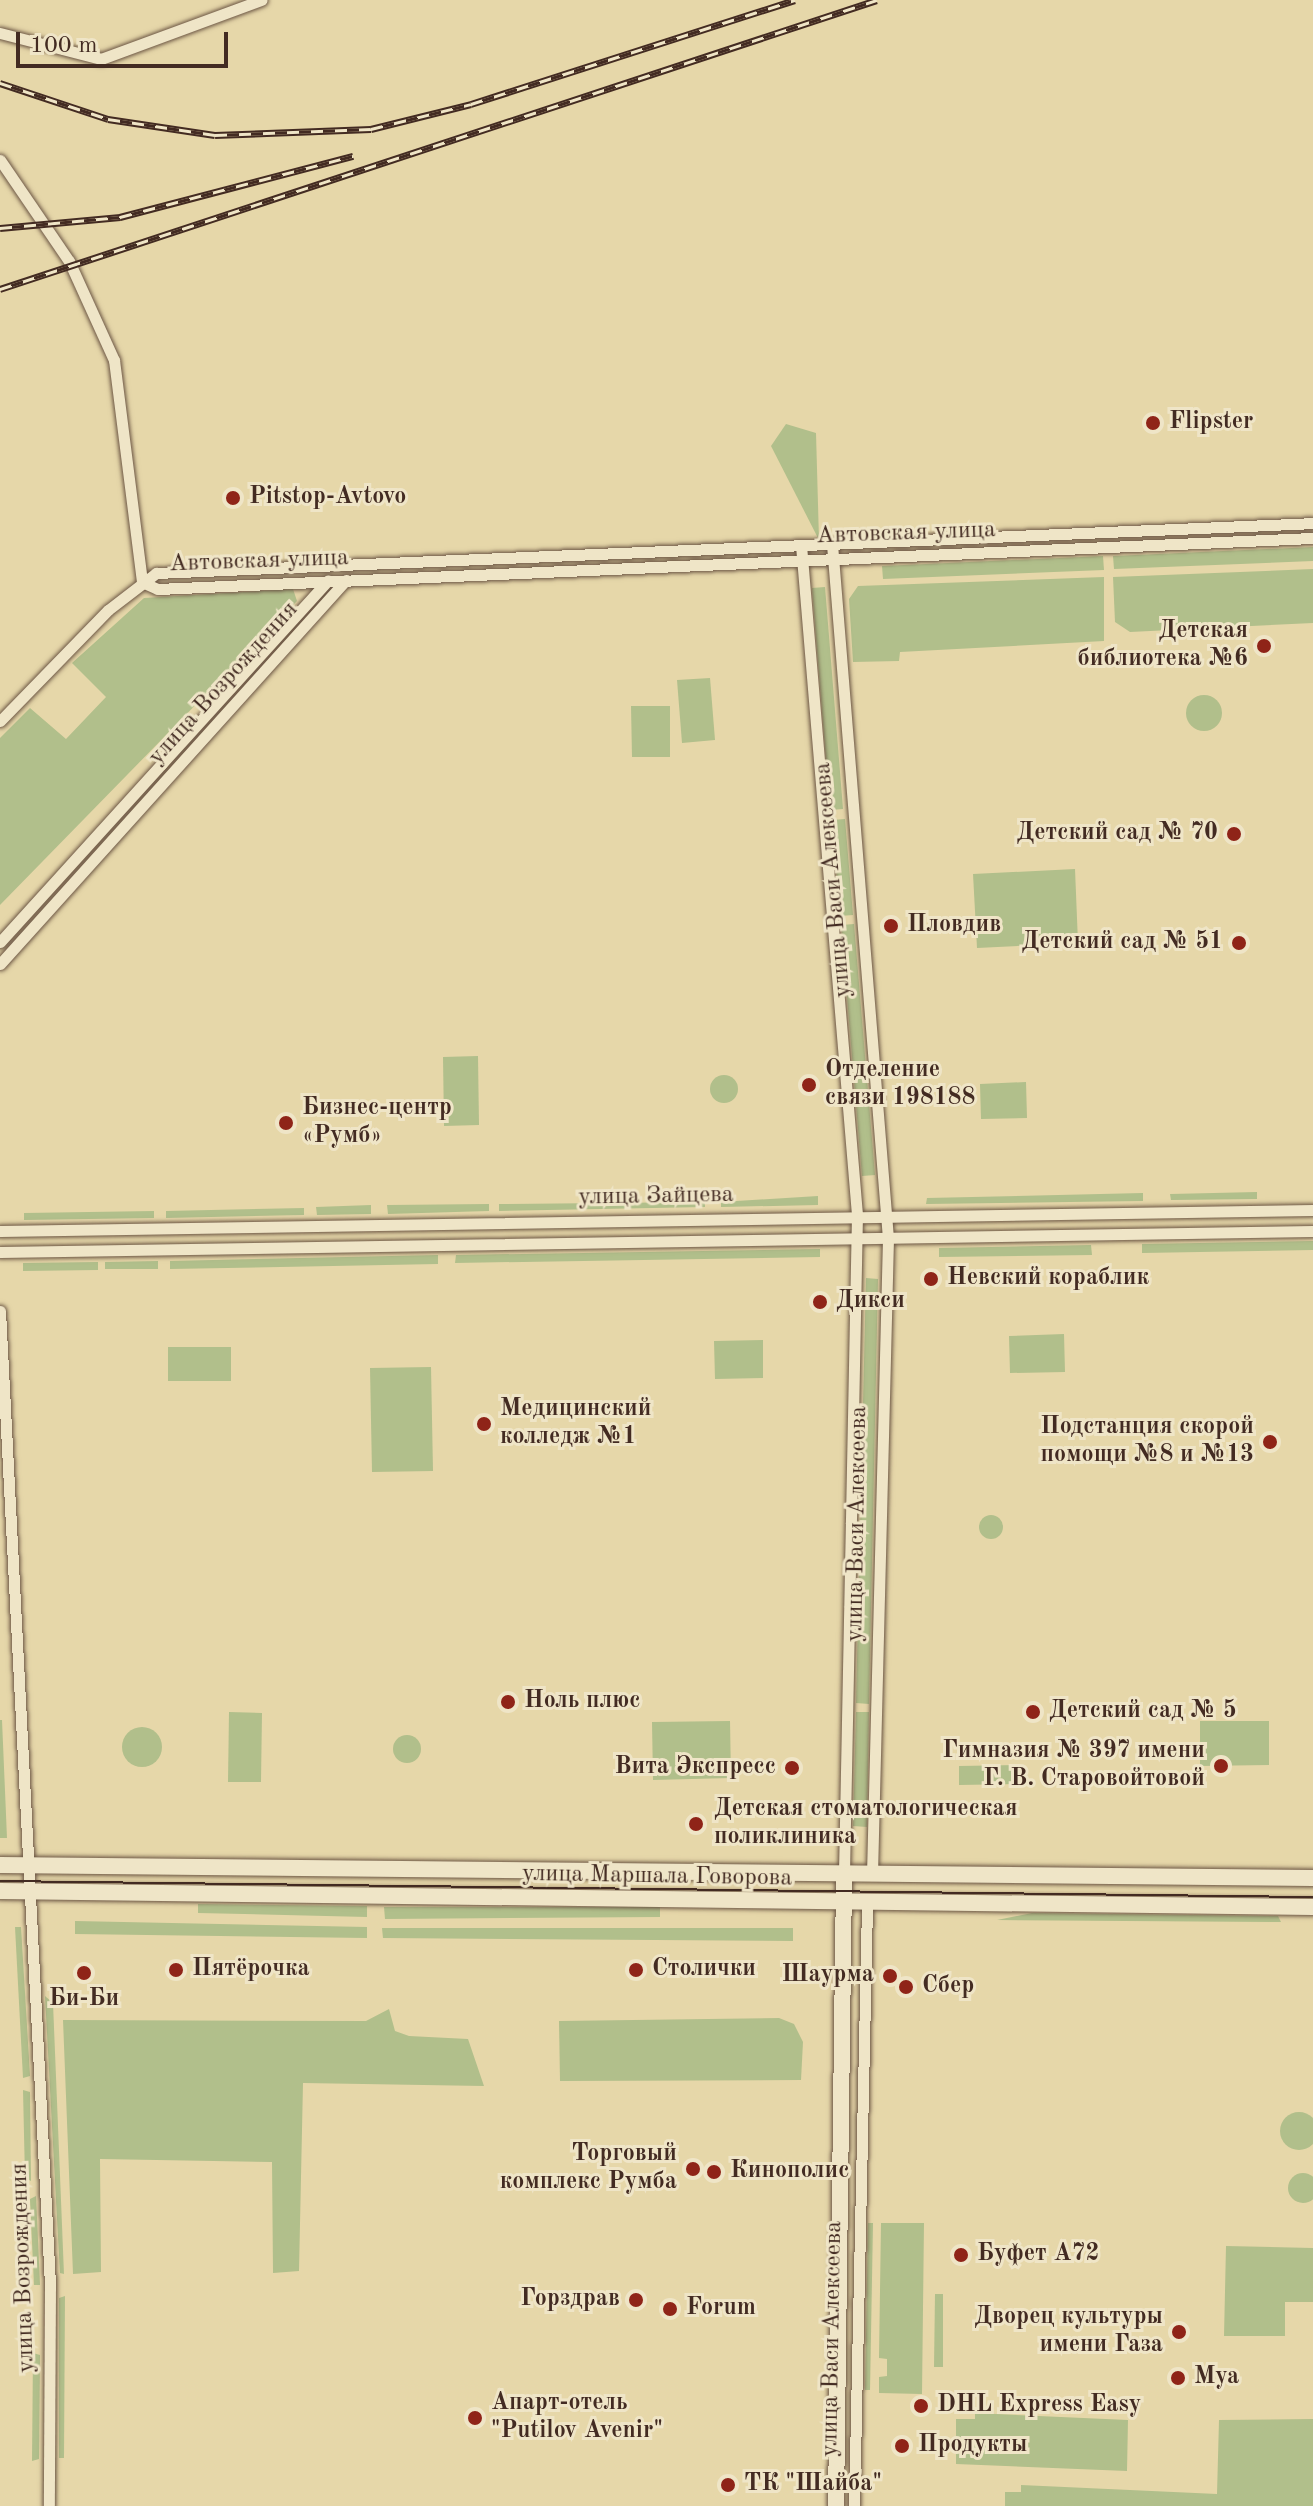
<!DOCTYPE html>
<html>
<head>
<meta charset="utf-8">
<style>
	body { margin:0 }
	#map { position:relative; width:1313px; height:2506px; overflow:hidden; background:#e6d7a9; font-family:"Old Standard TT",serif }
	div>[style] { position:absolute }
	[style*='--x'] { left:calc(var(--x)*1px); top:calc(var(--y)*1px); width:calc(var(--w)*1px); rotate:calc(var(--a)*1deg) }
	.green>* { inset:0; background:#b1bf8b }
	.round { border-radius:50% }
	.roads { filter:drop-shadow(0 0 2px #6c5644) drop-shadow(0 0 2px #6c5644) }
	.street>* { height:11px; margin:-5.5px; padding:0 5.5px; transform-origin:5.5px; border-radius:5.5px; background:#efe5c7 }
	.secondary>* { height:16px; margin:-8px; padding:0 8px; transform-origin:8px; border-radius:8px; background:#efe5c7 }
	.tram>* { height:2px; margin:-1px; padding:0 1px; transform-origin:1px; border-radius:1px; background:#432b22 }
	.rail>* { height:7px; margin-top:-3.5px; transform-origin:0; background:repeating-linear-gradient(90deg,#efe5c7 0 12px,#432b22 0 24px); box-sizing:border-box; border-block:2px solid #432b22 }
	.dots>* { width:22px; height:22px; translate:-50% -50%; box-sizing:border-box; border:4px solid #efe5c7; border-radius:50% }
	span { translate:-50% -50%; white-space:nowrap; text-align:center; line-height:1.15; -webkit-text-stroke:6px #efe5c7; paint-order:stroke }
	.poi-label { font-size:24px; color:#432b22; font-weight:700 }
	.left { translate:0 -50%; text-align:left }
	.right { translate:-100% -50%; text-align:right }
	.street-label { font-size:24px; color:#432b22 }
	.scale { position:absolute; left:16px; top:32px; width:212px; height:36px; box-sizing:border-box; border:4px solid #432b22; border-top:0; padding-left:10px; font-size:24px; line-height:28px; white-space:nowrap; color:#432b22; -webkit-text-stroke:6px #efe5c7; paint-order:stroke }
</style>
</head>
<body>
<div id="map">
	<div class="green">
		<div style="clip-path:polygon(786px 424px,816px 433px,819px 540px,771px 446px)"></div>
		<div style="clip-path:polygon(1313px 547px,1313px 561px,1114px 569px,1113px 556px)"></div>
		<div style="clip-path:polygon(1103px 556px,1104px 570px,883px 579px,882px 566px)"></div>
		<div style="clip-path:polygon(1313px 569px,1313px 623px,1130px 632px,1115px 622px,1113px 577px)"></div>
		<div style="clip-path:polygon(1104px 577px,1104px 641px,900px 652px,899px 661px,853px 662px,849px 599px,858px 586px)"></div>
		<div style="clip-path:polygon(825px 587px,843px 809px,830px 810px,812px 588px)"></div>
		<div style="clip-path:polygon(293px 589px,297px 601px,0 905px,0 738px,30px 708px,66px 739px,106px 697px,72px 663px,144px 598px)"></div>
		<div style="clip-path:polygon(710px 678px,715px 740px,682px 743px,677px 680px)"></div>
		<div class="round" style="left:1186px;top:695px;width:36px;height:36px"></div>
		<div style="clip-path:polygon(631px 706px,670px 706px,670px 757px,632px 757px)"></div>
		<div style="clip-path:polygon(845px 819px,853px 915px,840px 916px,832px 820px)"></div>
		<div style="clip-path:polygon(1075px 869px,1078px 943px,977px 948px,973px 874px)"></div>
		<div style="clip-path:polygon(854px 924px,875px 1175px,862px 1176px,841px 925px)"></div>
		<div style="clip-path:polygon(478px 1056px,479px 1125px,444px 1126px,443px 1057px)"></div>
		<div class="round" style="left:710px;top:1075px;width:28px;height:28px"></div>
		<div style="clip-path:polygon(1026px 1082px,1027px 1118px,981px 1119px,980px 1084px)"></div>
		<div style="clip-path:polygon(1257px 1192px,1257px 1199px,1171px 1200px,1170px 1194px)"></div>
		<div style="clip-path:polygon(1143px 1193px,1143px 1201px,926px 1204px,927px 1198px)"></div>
		<div style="clip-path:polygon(818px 1196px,818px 1205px,721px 1207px,721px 1202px)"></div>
		<div style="clip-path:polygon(705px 1202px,705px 1207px,499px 1211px,499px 1204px)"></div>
		<div style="clip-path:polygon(489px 1204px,489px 1211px,388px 1214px,387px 1205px)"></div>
		<div style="clip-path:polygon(371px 1205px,371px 1214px,317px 1215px,316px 1207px)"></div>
		<div style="clip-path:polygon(304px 1208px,304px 1215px,166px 1218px,166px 1211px)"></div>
		<div style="clip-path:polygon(154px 1211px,154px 1218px,24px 1220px,24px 1213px)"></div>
		<div style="clip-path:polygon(1313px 1241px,1313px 1250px,1142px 1253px,1142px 1244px)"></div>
		<div style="clip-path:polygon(1091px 1245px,1092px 1255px,939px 1257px,939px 1248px)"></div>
		<div style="clip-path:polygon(820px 1249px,820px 1257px,455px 1263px,456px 1255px)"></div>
		<div style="clip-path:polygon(438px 1255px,438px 1264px,170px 1269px,170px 1261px)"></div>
		<div style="clip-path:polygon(158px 1261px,158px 1269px,105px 1269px,105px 1262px)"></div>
		<div style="clip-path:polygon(98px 1262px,98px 1270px,23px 1271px,23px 1263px)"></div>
		<div style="clip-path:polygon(866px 1278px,878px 1279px,869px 1704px,856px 1703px)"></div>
		<div style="clip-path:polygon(1064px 1334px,1065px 1372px,1010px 1373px,1009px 1336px)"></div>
		<div style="clip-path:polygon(763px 1340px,763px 1378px,715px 1379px,714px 1341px)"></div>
		<div style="clip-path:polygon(168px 1347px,231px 1347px,231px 1381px,168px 1381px)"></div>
		<div style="clip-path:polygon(431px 1367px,433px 1471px,372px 1472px,370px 1368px)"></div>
		<div class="round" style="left:979px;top:1515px;width:24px;height:24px"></div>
		<div style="clip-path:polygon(229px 1712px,262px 1713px,261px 1782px,228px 1782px)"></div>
		<div style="clip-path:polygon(856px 1712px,869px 1712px,867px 1827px,853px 1826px)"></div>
		<div style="clip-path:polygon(0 1720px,2px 1720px,7px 1838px,0 1838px)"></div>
		<div style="clip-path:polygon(730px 1721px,731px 1778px,653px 1780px,652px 1722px)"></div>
		<div style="clip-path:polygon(1200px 1721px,1269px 1721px,1269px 1765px,1200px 1766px)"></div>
		<div class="round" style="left:122px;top:1727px;width:40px;height:40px"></div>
		<div class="round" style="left:393px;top:1735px;width:28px;height:28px"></div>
		<div style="clip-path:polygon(1023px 1765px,1023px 1784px,959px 1785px,959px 1766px)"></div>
		<div style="clip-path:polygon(198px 1904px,367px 1906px,367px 1917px,198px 1913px)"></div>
		<div style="clip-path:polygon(384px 1907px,660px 1907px,660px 1917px,385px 1919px)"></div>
		<div style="clip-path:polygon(1032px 1913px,1278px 1916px,1281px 1922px,997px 1920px)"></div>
		<div style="clip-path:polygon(75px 1921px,367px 1927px,367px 1938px,75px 1934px)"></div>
		<div style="clip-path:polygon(15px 1927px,21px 1927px,30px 2076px,23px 2078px)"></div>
		<div style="clip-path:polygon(382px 1928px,793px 1928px,793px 1941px,383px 1938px)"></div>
		<div style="clip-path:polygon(45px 1996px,53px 2003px,64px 2274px,60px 2273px)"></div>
		<div style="clip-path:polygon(389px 2009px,395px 2031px,409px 2036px,468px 2039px,484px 2086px,303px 2083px,299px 2271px,273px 2273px,272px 2162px,100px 2159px,101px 2272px,73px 2274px,63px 2020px,366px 2021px)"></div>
		<div style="clip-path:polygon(779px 2018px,794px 2024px,803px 2042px,801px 2080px,560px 2081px,559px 2021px)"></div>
		<div style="clip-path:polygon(23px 2090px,30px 2092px,31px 2181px,25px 2178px)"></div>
		<div class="round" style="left:1280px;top:2112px;width:38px;height:38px"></div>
		<div class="round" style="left:1288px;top:2173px;width:30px;height:30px"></div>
		<div style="clip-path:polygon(36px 2196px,40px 2285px,34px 2285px,30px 2199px)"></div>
		<div style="clip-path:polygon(868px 2223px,873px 2223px,870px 2390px,865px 2390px)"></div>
		<div style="clip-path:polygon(881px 2223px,924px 2223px,922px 2394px,879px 2393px,879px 2377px,887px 2376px,887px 2359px,879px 2358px)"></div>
		<div style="clip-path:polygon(1226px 2246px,1313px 2248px,1313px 2302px,1285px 2302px,1285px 2336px,1224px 2336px)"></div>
		<div style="clip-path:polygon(935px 2294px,943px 2294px,943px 2367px,934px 2367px)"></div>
		<div style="clip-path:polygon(65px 2296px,64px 2458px,59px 2458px,59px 2298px)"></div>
		<div style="clip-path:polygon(33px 2353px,40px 2355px,39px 2459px,32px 2461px)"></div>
		<div style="clip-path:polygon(975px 2413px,1128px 2420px,1127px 2471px,956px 2464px,956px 2419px,975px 2419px)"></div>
		<div style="clip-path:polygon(1313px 2419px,1313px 2506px,1005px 2506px,1005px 2492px,1021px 2492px,1021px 2485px,1217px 2494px,1219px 2420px)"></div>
	</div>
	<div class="roads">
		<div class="street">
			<div style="--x:0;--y:33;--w:104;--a:14.4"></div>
			<div style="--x:101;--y:59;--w:171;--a:-20.2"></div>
			<div style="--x:0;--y:160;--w:122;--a:55.7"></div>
			<div style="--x:69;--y:261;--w:109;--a:65.6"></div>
			<div style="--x:114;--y:360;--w:224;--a:82.8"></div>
			<div style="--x:832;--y:544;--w:696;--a:85.39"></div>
			<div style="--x:888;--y:1238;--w:637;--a:91.44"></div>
			<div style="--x:801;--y:545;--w:671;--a:85.22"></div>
			<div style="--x:857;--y:1214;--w:661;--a:91.13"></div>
			<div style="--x:142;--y:582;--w:17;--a:24"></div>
			<div style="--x:158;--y:589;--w:1156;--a:-2.53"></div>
			<div style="--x:0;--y:721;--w:155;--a:-45.8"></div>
			<div style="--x:108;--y:610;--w:61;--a:-37.6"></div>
			<div style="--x:156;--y:573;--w:1158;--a:-2.47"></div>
			<div style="--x:0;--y:942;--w:488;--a:-47.8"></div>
			<div style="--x:0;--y:964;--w:517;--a:-47.98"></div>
			<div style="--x:0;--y:1231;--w:1313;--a:-0.92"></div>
			<div style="--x:0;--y:1252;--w:1313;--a:-0.92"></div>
			<div style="--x:0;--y:1311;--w:975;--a:87.06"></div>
			<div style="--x:50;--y:2285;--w:221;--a:90.3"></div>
			<div style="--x:854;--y:2506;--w:603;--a:-88.76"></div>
		</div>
		<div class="secondary">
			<div style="--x:0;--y:1865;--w:1313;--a:0.57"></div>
			<div style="--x:0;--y:1891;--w:1313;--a:0.7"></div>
			<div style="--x:836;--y:2506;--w:631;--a:-89.27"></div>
		</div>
	</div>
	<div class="tram">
		<div style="--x:0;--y:1881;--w:1313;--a:0.7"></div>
	</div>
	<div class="rail">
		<div style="--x:0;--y:83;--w:114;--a:18.4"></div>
		<div style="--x:108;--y:119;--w:108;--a:8.5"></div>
		<div style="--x:215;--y:135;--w:156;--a:-2.2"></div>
		<div style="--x:371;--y:129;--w:103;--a:-14"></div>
		<div style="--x:471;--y:104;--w:340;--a:-17.8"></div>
		<div style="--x:0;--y:228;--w:121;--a:-5.2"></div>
		<div style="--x:120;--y:217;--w:241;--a:-14.7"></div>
		<div style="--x:0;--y:289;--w:923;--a:-18.24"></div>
	</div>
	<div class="dots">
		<div style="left:1153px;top:423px;background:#8f2418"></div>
		<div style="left:233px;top:498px;background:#8f2418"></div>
		<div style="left:1264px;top:646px;background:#8f2418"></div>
		<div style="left:1234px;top:834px;background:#8f2418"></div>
		<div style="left:891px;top:926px;background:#8f2418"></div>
		<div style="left:1239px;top:943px;background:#8f2418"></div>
		<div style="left:809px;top:1085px;background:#8f2418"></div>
		<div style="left:286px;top:1123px;background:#8f2418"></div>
		<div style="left:931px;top:1279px;background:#8f2418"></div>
		<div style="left:820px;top:1302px;background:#8f2418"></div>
		<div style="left:484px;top:1424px;background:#8f2418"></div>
		<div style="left:1270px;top:1442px;background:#8f2418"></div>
		<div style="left:508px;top:1702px;background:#8f2418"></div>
		<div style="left:1033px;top:1712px;background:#8f2418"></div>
		<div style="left:1221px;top:1766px;background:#8f2418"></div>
		<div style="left:792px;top:1768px;background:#8f2418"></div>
		<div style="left:696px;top:1824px;background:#8f2418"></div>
		<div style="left:176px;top:1970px;background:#8f2418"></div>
		<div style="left:636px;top:1970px;background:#8f2418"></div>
		<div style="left:84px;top:1973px;background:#8f2418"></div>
		<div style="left:890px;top:1976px;background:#8f2418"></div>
		<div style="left:906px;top:1987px;background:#8f2418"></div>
		<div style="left:693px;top:2169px;background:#8f2418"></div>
		<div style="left:714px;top:2172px;background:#8f2418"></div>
		<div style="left:961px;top:2255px;background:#8f2418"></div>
		<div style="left:636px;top:2300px;background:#8f2418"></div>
		<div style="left:670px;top:2309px;background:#8f2418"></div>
		<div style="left:1179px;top:2332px;background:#8f2418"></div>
		<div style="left:1178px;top:2378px;background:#8f2418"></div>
		<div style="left:921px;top:2406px;background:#8f2418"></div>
		<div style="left:475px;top:2418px;background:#8f2418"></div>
		<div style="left:902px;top:2446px;background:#8f2418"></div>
		<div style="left:728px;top:2485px;background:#8f2418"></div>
	</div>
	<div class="poi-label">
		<span class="left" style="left:1169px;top:423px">Flipster</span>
		<span class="left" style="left:249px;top:498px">Pitstop-Avtovo</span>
		<span class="right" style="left:1248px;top:646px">Детская<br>библиотека №6</span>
		<span class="right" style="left:1218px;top:834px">Детский сад № 70</span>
		<span class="left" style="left:907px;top:926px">Пловдив</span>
		<span class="right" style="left:1223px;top:943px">Детский сад № 51</span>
		<span class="left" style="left:825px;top:1085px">Отделение<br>связи 198188</span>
		<span class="left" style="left:302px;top:1123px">Бизнес-центр<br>«Румб»</span>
		<span class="left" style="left:947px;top:1279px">Невский кораблик</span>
		<span class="left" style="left:836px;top:1302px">Дикси</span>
		<span class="left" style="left:500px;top:1424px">Медицинский<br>колледж №1</span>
		<span class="right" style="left:1254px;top:1442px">Подстанция скорой<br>помощи №8 и №13</span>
		<span class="left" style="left:524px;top:1702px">Ноль плюс</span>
		<span class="left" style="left:1049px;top:1712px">Детский сад № 5</span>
		<span class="right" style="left:1205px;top:1766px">Гимназия № 397 имени<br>Г. В. Старовойтовой</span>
		<span class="right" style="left:776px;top:1768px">Вита Экспресс</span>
		<span class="left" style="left:714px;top:1824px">Детская стоматологическая<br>поликлиника</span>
		<span class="left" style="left:192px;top:1970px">Пятёрочка</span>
		<span class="left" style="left:652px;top:1970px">Столички</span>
		<span class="right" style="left:874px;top:1976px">Шаурма</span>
		<span class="left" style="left:922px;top:1987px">Сбер</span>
		<span style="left:84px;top:2000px">Би-Би</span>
		<span class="right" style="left:677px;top:2169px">Торговый<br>комплекс Румба</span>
		<span class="left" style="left:730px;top:2172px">Кинополис</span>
		<span class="left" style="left:977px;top:2255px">Буфет А72</span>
		<span class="right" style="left:620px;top:2300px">Горздрав</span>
		<span class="left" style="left:686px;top:2309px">Forum</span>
		<span class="right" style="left:1163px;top:2332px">Дворец культуры<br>имени Газа</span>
		<span class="left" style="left:1194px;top:2378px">Mya</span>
		<span class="left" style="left:491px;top:2418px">Апарт-отель<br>"Putilov Avenir"</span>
		<span class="left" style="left:937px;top:2406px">DHL Express Easy</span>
		<span class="left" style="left:918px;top:2446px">Продукты</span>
		<span class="left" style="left:744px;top:2485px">ТК "Шайба"</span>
	</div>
	<div class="street-label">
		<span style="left:906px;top:534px;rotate:-2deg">Автовская улица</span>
		<span style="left:259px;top:562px;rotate:-2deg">Автовская улица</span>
		<span style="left:224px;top:684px;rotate:-48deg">улица Возрождения</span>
		<span style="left:834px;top:880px;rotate:-95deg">улица Васи Алексеева</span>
		<span style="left:656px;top:1197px;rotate:-1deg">улица Зайцева</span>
		<span style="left:858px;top:1524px;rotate:-89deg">улица Васи Алексеева</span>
		<span style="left:657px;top:1877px;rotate:1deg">улица Маршала Говорова</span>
		<span style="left:24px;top:2268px;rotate:-92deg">улица Возрождения</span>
		<span style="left:833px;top:2339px;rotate:-89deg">улица Васи Алексеева</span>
	</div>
	<div class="scale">100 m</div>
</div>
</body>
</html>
